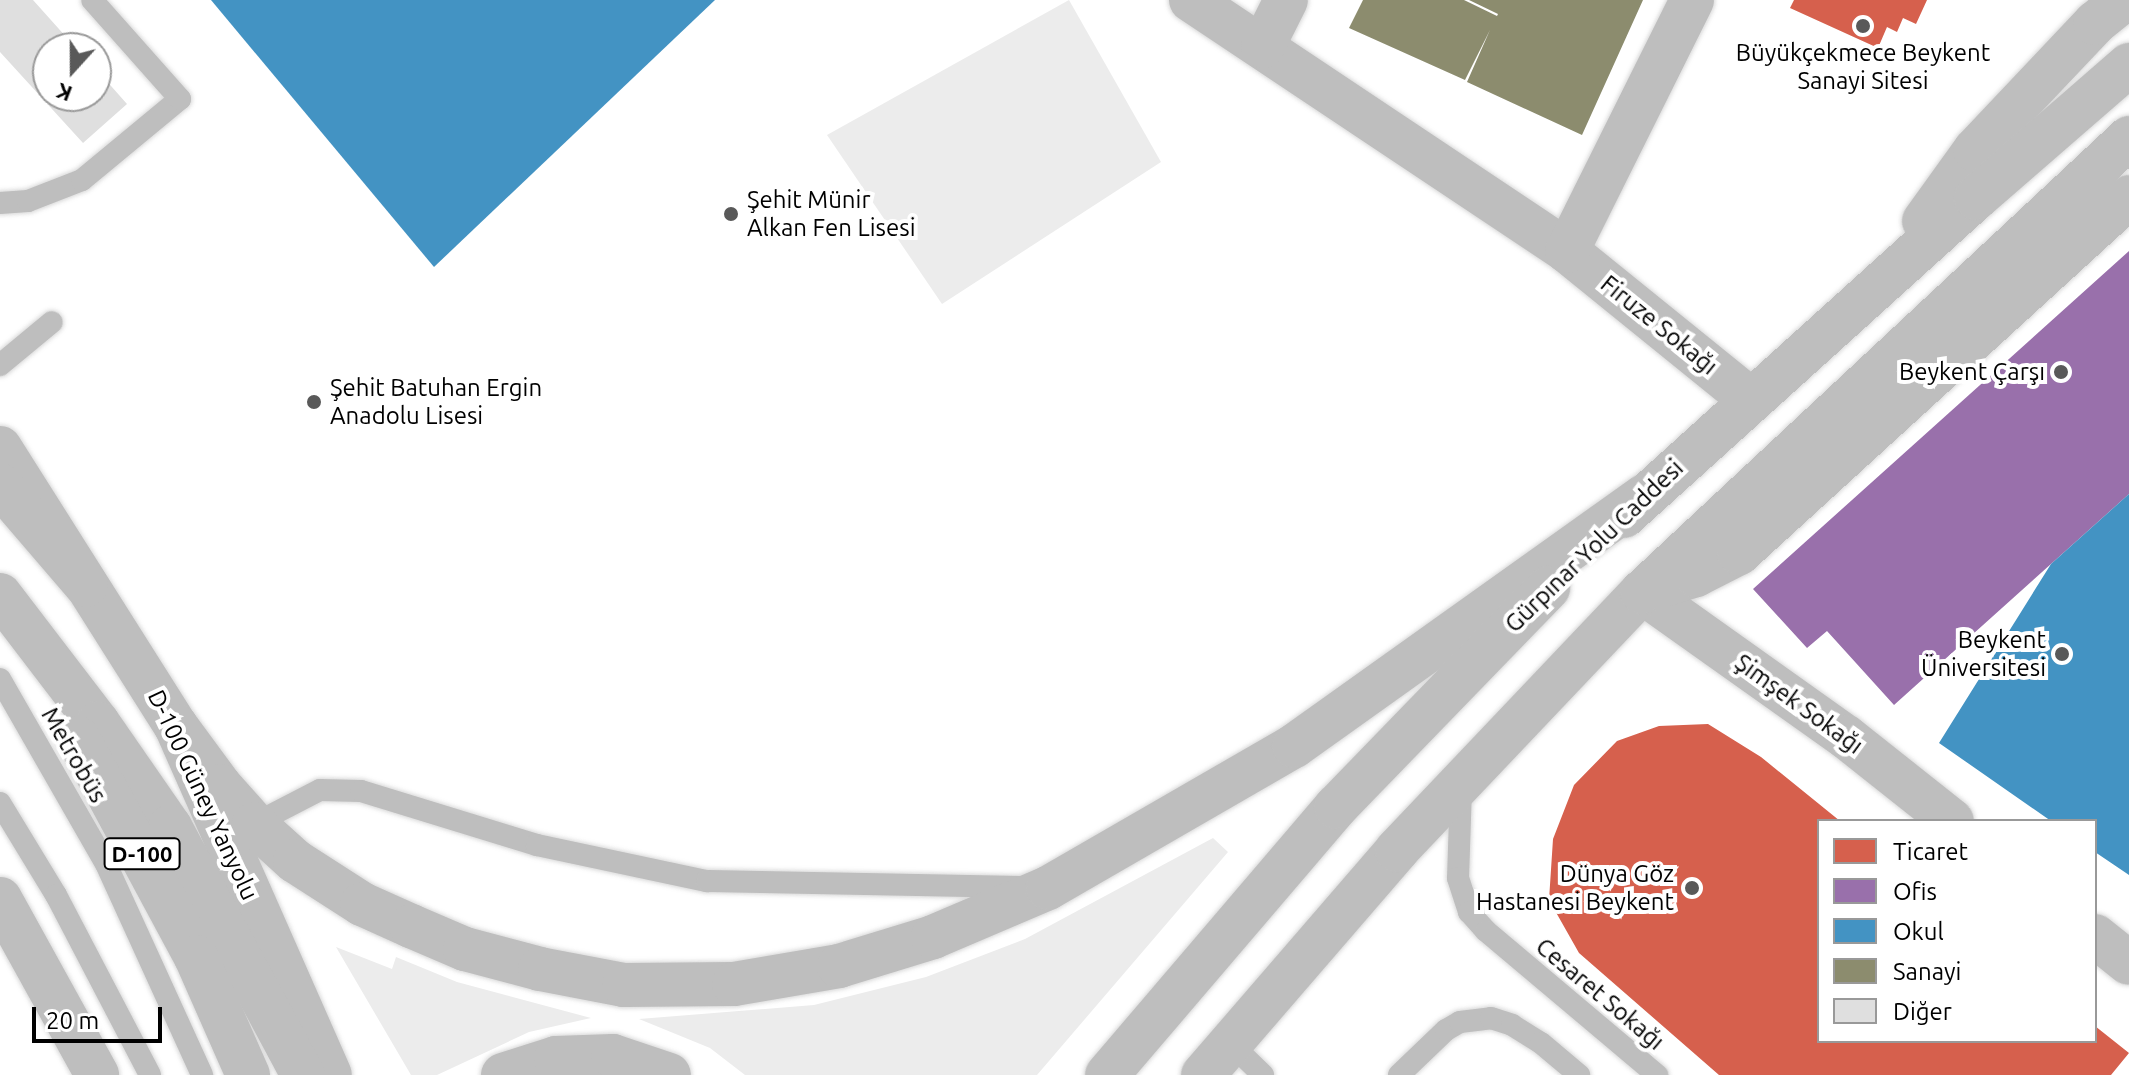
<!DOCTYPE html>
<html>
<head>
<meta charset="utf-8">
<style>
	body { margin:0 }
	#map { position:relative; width:2129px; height:1075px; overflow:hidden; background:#fff; font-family:Ubuntu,sans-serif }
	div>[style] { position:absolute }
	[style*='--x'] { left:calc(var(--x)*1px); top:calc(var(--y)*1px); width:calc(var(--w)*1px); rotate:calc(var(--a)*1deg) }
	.green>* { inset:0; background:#ececec }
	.shops>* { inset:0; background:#d6604d }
	.offices>* { inset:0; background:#9970ab }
	.schools>* { inset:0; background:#4393c3 }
	.industry>* { inset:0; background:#8c8c6e }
	.building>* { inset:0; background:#dfdfdf }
	.roads { filter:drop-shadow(0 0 2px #dbdbdb) drop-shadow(0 0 2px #dbdbdb) }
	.lane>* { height:22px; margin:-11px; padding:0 11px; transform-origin:11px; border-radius:11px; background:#bebebe }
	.street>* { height:44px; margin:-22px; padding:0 22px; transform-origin:22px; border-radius:22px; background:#bebebe }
	.primary>* { height:44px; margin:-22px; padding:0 22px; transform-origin:22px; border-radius:22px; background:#bebebe }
	.highway>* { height:44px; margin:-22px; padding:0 22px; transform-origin:22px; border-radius:22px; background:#bebebe }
	.dots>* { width:22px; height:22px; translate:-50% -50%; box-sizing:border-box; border:4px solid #fff; border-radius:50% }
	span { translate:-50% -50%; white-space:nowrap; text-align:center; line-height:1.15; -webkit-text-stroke:8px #fff; paint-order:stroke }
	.shield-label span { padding:2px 6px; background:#fff; border:2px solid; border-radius:6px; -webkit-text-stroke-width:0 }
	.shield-label { font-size:22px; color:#000; font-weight:700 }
	.poi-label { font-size:24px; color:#000 }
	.left { translate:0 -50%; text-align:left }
	.right { translate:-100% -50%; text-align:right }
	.street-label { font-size:24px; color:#000 }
	.legend { position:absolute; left:1817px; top:819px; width:280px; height:224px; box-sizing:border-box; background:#fff; border:2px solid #999; margin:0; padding:10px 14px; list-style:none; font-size:24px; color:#000 }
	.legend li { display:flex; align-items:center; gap:16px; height:40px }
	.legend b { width:40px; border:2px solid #999 }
	.north { position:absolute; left:32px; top:32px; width:80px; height:80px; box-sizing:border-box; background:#fff; border:2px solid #999; border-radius:50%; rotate:201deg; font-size:22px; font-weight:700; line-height:32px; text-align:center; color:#000 }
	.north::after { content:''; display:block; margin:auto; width:28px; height:36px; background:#595959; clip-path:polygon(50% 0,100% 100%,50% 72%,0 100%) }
	.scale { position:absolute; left:32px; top:1007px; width:130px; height:36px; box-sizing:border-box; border:4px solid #000; border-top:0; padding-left:10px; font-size:24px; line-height:28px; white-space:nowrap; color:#000; -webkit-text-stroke:6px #fff; paint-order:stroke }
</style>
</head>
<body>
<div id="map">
	<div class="green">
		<div style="clip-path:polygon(1069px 0,1161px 162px,942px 304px,827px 135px)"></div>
		<div style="clip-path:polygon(1213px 838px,1228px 852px,1037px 1075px,745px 1075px,710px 1048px,639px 1019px,814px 1005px,926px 977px,1025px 939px)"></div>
		<div style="clip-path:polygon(336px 947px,392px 969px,396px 957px,457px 982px,591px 1018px,529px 1032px,437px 1075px,411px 1075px)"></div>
	</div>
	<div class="shops">
		<div style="clip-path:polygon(1794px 0,1927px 0,1916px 24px,1903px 18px,1897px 32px,1887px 27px,1878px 48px,1790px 8px)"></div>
		<div style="clip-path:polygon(1708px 724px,1761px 757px,1840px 821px,1819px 821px,1819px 1041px,2095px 1041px,2095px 1026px,2129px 1053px,2111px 1075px,1719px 1075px,1579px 953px,1549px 900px,1553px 839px,1574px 785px,1617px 741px,1659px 726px)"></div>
	</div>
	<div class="offices">
		<div style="clip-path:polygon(2129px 251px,2129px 494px,1894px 705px,1827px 631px,1807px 648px,1753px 589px)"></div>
	</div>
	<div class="schools">
		<div style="clip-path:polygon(211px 0,715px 0,434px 267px)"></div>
		<div style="clip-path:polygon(2129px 494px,2129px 875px,2095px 852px,2095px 821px,2051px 821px,1939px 743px,2051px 564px)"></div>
	</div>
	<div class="industry">
		<div style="clip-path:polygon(1363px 0,1464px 0,1497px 16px,1498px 14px,1469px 0,1643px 0,1582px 135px,1467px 82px,1490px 30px,1465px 80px,1349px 28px)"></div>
	</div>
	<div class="building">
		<div style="clip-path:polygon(0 0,33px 0,76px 48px,48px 48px,48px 96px,96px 96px,96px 69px,127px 104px,83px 143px,0 52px)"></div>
	</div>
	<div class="roads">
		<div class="lane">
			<div style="--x:0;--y:203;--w:28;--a:-4"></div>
			<div style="--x:28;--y:201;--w:58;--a:-21.3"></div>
			<div style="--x:82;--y:180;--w:127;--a:-39.6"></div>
			<div style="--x:180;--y:99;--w:132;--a:-131.6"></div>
			<div style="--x:0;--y:365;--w:67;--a:-39.6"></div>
			<div style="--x:0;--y:679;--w:213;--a:60.2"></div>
			<div style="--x:106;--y:864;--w:232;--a:65.5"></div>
			<div style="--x:1461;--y:788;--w:90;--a:91.9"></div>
			<div style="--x:1458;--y:878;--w:36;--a:72"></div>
			<div style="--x:1469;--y:912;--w:25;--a:48"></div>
			<div style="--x:1486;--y:931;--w:224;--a:40.1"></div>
			<div style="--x:0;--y:803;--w:108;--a:58.7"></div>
			<div style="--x:56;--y:895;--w:203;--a:62.4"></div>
			<div style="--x:254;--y:824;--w:74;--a:-27.3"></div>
			<div style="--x:320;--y:790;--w:41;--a:1.4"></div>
			<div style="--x:361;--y:791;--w:184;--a:17.1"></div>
			<div style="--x:537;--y:845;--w:174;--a:12"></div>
			<div style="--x:707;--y:881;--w:316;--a:1.1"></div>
			<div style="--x:1230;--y:1043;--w:46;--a:44.1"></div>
			<div style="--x:1399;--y:1075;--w:65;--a:-43.8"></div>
			<div style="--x:1446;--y:1030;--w:16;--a:-30"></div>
			<div style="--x:1460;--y:1022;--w:31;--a:-7"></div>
			<div style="--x:1491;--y:1018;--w:22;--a:18"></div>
			<div style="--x:1512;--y:1025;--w:34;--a:32"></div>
			<div style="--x:1541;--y:1043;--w:50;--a:40.1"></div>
		</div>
		<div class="street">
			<div style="--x:1191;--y:0;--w:452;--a:33.7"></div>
			<div style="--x:1567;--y:251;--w:235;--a:39"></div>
			<div style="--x:1263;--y:46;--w:51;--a:-63.4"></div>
			<div style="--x:1567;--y:251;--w:280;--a:-63.5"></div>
			<div style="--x:1642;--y:592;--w:250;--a:35.4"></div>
			<div style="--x:1846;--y:737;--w:135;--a:38.4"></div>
			<div style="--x:2095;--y:936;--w:43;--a:38.5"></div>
		</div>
		<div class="primary">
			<div style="--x:1924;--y:221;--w:87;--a:-54.3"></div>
			<div style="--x:1975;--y:150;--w:175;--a:-46.6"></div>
			<div style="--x:2095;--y:23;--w:36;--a:-39"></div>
			<div style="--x:0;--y:448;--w:329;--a:57.7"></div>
			<div style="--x:176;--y:726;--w:381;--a:66.2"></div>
			<div style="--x:1624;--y:516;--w:474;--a:-42.1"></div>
			<div style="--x:1976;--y:198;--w:203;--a:-41"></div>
			<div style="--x:1660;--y:586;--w:38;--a:-17"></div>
			<div style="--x:1696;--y:575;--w:48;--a:-27.1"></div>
			<div style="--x:1739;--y:553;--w:528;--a:-42.39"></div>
			<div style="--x:176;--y:726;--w:74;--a:53.7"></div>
			<div style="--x:220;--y:786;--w:51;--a:48.2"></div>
			<div style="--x:254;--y:824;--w:55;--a:42.1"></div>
			<div style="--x:295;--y:861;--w:80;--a:32.7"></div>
			<div style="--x:362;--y:904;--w:54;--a:24.2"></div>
			<div style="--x:411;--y:926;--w:59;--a:23.1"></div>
			<div style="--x:465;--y:949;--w:78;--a:14.9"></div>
			<div style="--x:540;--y:969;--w:86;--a:10.8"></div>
			<div style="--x:624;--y:985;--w:110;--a:-0.5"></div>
			<div style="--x:734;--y:984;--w:107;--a:-9.7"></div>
			<div style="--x:839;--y:966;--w:98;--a:-17.1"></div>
			<div style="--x:933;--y:937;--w:125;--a:-23.1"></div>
			<div style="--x:1048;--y:888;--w:284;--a:-30"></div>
			<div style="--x:1294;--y:746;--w:430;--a:-35.5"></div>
			<div style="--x:503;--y:1075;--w:56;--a:-17.8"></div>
			<div style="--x:556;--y:1058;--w:57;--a:-2"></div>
			<div style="--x:613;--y:1056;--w:59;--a:18.7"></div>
			<div style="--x:1107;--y:1075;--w:353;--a:-49.5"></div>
			<div style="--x:1336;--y:807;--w:305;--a:-45.9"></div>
			<div style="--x:1203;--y:1075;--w:297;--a:-49.2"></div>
			<div style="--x:1397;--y:850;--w:356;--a:-46.5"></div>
			<div style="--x:1642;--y:592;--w:666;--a:-42.99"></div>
		</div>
		<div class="highway">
			<div style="--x:0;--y:485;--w:132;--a:49.3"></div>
			<div style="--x:0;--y:595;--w:161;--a:52.6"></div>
			<div style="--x:98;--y:723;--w:126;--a:55.3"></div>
			<div style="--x:170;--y:827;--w:281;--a:61.8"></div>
			<div style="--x:78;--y:738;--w:249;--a:61.7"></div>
			<div style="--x:196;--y:957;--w:129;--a:66.2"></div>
			<div style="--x:0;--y:899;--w:201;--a:61.1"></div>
		</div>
	</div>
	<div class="dots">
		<div style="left:1863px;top:26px;background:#595959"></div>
		<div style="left:731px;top:214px;background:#595959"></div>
		<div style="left:2061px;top:372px;background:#595959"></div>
		<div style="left:314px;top:402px;background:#595959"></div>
		<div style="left:2062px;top:654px;background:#595959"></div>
		<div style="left:1692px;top:888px;background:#595959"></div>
	</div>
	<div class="shield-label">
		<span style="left:142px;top:854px">D-100</span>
	</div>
	<div class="poi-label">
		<span style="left:1863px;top:67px">Büyükçekmece Beykent<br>Sanayi Sitesi</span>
		<span class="left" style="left:747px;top:214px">Şehit Münir<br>Alkan Fen Lisesi</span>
		<span class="right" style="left:2045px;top:372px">Beykent Çarşı</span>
		<span class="left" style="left:330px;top:402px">Şehit Batuhan Ergin<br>Anadolu Lisesi</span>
		<span class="right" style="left:2046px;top:654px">Beykent<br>Üniversitesi</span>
		<span class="right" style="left:1674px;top:888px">Dünya Göz<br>Hastanesi Beykent</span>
	</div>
	<div class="street-label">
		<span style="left:1659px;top:325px;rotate:39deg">Firuze Sokağı</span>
		<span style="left:1594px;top:546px;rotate:-44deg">Gürpınar Yolu Caddesi</span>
		<span style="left:1799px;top:704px;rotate:36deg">Şimşek Sokağı</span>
		<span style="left:74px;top:755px;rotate:60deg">Metrobüs</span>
		<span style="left:203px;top:795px;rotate:65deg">D-100 Güney Yanyolu</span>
		<span style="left:1600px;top:994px;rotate:40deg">Cesaret Sokağı</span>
	</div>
	<ul class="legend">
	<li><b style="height:22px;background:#d6604d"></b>Ticaret</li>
	<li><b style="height:22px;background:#9970ab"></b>Ofis</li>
	<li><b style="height:22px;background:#4393c3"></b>Okul</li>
	<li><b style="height:22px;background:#8c8c6e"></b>Sanayi</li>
	<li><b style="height:22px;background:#dfdfdf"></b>Diğer</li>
	</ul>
	<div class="north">K</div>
	<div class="scale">20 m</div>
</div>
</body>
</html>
